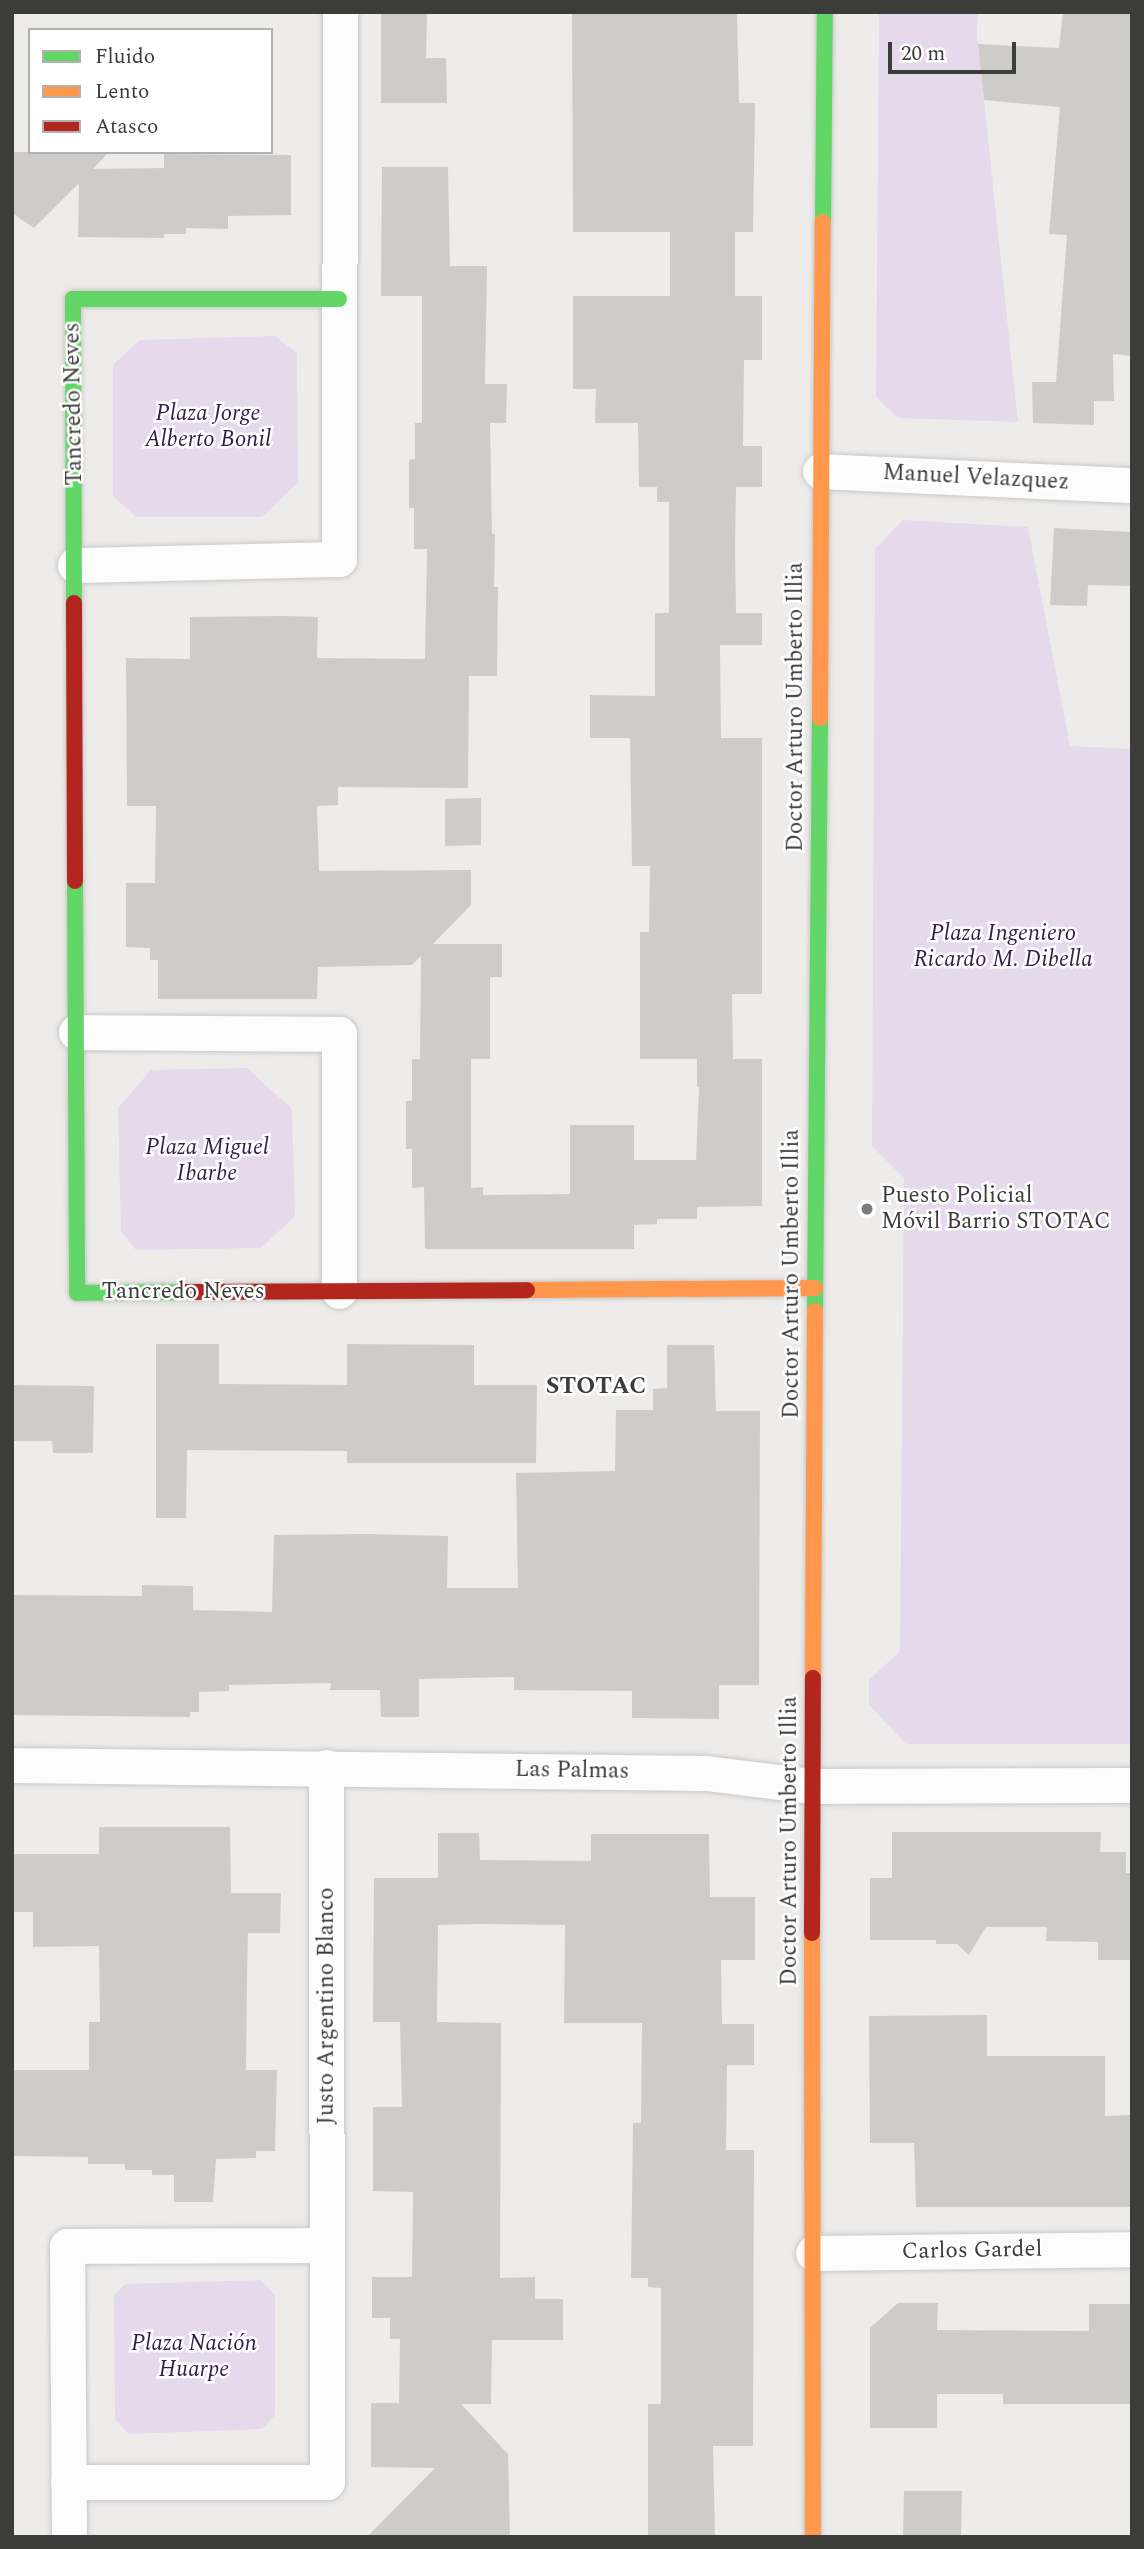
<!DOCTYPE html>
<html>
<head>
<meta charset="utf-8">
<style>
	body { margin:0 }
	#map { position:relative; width:1144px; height:2549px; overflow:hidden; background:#eeecea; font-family:Spectral,serif }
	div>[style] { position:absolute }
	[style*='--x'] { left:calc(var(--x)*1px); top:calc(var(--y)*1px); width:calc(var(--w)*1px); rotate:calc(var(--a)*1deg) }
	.green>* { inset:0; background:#e6d9ec }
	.building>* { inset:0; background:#cecccb }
	.roads { filter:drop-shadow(0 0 2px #c9c8c7) drop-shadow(0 0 2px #c9c8c7) }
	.street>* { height:35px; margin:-17.5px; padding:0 17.5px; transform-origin:17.5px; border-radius:17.5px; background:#fcfcfc }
	.fast>* { height:16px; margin:-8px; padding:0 8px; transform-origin:8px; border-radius:8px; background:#63d668 }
	.slow>* { height:16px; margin:-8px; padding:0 8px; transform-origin:8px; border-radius:8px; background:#ff974d }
	.jam>* { height:16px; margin:-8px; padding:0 8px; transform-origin:8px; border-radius:8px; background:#b3261e }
	.dots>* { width:19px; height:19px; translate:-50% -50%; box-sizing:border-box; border:4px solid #fff; border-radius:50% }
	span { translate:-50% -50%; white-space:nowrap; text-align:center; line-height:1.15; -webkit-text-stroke:5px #fff; paint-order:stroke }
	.street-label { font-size:23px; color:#3c3c3a }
	.park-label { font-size:23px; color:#381b49; font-style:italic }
	.poi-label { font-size:23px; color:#3c3c3a }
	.left { translate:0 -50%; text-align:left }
	.neighbourhood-label { font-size:24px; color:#3c3c3a; font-weight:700 }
	.frame { position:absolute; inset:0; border:14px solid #3c3c3a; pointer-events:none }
	.legend { position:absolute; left:28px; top:28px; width:245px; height:126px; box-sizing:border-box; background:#fff; border:2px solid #b1b1b0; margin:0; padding:9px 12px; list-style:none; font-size:21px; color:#3c3c3a }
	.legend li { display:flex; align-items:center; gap:14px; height:35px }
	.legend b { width:35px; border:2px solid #b1b1b0 }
	.scale { position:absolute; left:888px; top:42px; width:128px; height:32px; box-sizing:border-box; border:4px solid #3c3c3a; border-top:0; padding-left:9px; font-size:21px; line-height:24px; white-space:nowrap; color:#3c3c3a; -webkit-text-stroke:5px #fff; paint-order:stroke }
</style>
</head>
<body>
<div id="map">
	<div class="green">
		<div style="clip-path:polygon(879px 12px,978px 12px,977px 34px,1018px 422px,898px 418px,876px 397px)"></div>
		<div style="clip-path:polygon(275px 336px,297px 353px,298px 482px,262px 517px,136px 517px,113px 496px,113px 365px,140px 340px)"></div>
		<div style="clip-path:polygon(903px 520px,1028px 527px,1070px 746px,1132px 749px,1132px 1744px,906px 1744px,869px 1705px,869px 1680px,900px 1651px,904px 1178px,872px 1146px,875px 549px)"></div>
		<div style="clip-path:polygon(247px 1068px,292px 1109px,295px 1216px,261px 1248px,136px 1250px,121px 1231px,118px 1108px,151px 1070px)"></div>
		<div style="clip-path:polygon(261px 2280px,275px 2295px,275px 2415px,262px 2429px,129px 2434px,115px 2419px,114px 2296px,125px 2284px)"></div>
	</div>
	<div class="building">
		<div style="clip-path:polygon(381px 12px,427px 12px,426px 58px,446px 58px,447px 103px,381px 103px)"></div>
		<div style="clip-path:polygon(572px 12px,737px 12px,739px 103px,755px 103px,753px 232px,735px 232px,735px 296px,762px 296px,762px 360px,744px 360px,743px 446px,762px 446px,762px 487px,736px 487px,735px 549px,736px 613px,762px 613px,762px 645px,720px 645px,721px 738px,762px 738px,762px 994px,732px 994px,733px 1059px,762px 1059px,762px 1206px,697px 1207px,697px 1219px,657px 1219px,657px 1224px,634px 1225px,634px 1249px,425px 1249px,424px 1187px,412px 1188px,412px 1149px,406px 1149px,406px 1101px,412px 1101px,412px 1059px,420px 1059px,421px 956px,412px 965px,318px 967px,317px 999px,158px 999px,158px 960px,150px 960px,150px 948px,126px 947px,126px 883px,155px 883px,156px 806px,127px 806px,126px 658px,190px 659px,190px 617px,285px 616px,318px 617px,317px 658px,425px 659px,427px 549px,414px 549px,414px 508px,409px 508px,409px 460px,415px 459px,415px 423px,422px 423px,422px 296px,381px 296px,382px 167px,448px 167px,450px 266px,487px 266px,485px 384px,507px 384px,506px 423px,490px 423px,492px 534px,495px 534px,494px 587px,498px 587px,497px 676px,469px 676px,468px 788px,338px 787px,338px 805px,317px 806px,319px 871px,471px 870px,471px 905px,433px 944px,502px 944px,502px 977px,490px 977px,490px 1059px,471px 1059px,471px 1188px,483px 1187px,483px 1195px,570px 1194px,570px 1125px,634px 1125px,634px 1160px,696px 1160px,699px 1087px,697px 1087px,697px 1059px,640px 1059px,640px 932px,649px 932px,650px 866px,632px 866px,630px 738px,590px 738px,590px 695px,655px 696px,655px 613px,669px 613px,669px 502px,657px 502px,657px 487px,639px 487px,638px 423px,595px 423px,596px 389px,573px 389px,573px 296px,670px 296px,670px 232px,573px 232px)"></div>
		<div style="clip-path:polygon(1063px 12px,1132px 12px,1132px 356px,1113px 354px,1114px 401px,1094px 401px,1094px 425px,1033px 423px,1032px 382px,1056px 382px,1067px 235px,1049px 234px,1060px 107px,984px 100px,978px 44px,1059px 48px)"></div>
		<div style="clip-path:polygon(12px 152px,109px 152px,93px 169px,164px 168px,164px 154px,291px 155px,291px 215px,228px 216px,228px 229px,186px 228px,186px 234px,164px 234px,164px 238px,78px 237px,79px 183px,34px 228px,12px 213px)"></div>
		<div style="clip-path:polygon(1054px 528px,1132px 532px,1132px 586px,1088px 585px,1087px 606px,1050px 605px)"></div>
		<div style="clip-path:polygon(481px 798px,481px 845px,445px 846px,445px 799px)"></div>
		<div style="clip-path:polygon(156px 1344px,219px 1344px,219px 1384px,347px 1385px,347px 1344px,474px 1345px,474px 1385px,537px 1385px,536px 1463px,347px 1463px,347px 1451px,187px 1450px,186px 1518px,156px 1518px)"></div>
		<div style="clip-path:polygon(667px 1345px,714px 1345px,716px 1411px,760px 1411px,759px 1685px,719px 1685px,719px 1719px,632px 1718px,632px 1691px,514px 1690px,514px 1677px,419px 1679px,419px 1717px,381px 1717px,380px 1690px,330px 1690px,331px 1683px,229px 1685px,229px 1691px,199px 1692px,199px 1712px,190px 1712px,190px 1717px,12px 1715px,12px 1595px,142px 1596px,142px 1585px,193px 1586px,193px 1610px,272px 1612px,274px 1535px,366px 1534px,448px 1536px,447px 1588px,518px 1588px,516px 1473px,615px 1471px,616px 1410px,653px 1410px,653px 1389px,667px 1388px)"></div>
		<div style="clip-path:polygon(14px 1385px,94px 1386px,93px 1453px,53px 1453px,52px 1441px,13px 1441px)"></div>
		<div style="clip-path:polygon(99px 1827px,230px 1827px,231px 1893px,281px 1893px,280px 1933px,248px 1933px,247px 1978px,246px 2070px,277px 2070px,275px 2151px,256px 2151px,256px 2158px,216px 2159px,213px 2202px,174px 2202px,174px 2175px,152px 2175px,152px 2170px,125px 2170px,125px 2164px,88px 2164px,88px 2157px,12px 2156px,12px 2070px,89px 2070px,89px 2022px,100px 2022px,99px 1946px,33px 1947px,33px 1912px,12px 1912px,12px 1854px,99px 1854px)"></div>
		<div style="clip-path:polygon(892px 1832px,1101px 1832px,1100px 1852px,1126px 1852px,1126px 1873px,1132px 1873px,1132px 1960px,1098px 1960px,1098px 1942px,1046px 1941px,1047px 1927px,986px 1927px,969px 1955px,957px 1944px,936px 1944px,936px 1940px,870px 1940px,870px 1878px,892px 1878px)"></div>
		<div style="clip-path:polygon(438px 1833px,479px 1833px,480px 1860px,591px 1861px,591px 1834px,709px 1834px,710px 1897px,755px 1897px,755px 1960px,721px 1960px,722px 2024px,754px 2024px,754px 2065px,727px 2065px,726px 2150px,754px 2150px,753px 2446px,713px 2446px,715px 2537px,648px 2537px,648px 2404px,661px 2404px,661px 2288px,648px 2287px,648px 2278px,631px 2278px,633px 2123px,641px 2123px,642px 2023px,564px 2023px,565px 1925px,478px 1924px,438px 1925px,437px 2022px,501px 2023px,500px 2278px,535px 2277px,535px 2299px,563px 2299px,563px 2340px,492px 2340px,491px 2404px,461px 2404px,508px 2454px,510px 2537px,367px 2537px,435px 2468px,371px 2467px,371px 2403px,399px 2403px,400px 2339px,390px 2339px,390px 2318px,372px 2318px,372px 2277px,412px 2277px,413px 2192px,373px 2191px,373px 2107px,402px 2107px,400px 2022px,373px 2022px,374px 1878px,438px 1878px)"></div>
		<div style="clip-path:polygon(987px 2015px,987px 2056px,1105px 2056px,1105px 2116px,1132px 2115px,1132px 2207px,916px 2207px,914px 2143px,870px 2143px,869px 2016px)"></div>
		<div style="clip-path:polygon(898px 2303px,938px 2303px,937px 2330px,1089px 2331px,1089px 2304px,1132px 2304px,1132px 2404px,1003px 2404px,1003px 2394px,937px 2394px,937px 2428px,870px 2428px,870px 2328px)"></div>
		<div style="clip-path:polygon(904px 2491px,962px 2491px,961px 2537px,903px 2537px)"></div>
	</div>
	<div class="roads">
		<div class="street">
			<div style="--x:820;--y:471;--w:312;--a:2.6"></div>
			<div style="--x:75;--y:565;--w:264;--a:-1.3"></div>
			<div style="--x:339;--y:559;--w:547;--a:-89.9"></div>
			<div style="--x:76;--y:1032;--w:263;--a:0.4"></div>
			<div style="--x:339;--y:1034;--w:257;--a:90"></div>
			<div style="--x:12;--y:1765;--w:694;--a:0.66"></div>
			<div style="--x:706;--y:1773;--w:107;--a:7"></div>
			<div style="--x:812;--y:1786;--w:320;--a:-0.2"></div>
			<div style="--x:813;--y:2253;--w:319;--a:-0.7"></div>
			<div style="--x:68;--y:2482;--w:259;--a:0"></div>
			<div style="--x:327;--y:2482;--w:715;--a:-90.08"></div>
			<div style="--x:69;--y:2537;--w:291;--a:-90.4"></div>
			<div style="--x:67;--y:2246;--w:260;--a:-0.2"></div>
		</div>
		<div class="fast">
			<div style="--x:823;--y:222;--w:210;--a:-89.5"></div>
			<div style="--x:74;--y:603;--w:304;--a:-90.2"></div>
			<div style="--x:73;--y:299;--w:266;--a:0"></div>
			<div style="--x:75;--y:881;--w:412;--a:89.7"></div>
			<div style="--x:77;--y:1293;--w:109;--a:-0.5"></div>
			<div style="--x:815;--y:1311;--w:593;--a:-89.52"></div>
		</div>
		<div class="slow">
			<div style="--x:820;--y:718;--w:496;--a:-89.7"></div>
			<div style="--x:527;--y:1290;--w:288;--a:-0.4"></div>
			<div style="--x:813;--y:1678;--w:367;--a:-89.7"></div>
			<div style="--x:812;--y:1933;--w:604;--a:89.91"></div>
		</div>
		<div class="jam">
			<div style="--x:74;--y:603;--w:278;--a:89.8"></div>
			<div style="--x:186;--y:1292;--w:341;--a:-0.3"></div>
			<div style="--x:812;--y:1933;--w:255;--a:-89.8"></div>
		</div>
	</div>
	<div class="dots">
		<div style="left:867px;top:1209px;background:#7a7a78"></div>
	</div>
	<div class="street-label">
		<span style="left:74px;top:404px;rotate:-91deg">Tancredo Neves</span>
		<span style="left:976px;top:478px;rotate:3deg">Manuel Velazquez</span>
		<span style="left:796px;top:707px;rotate:-90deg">Doctor Arturo Umberto Illia</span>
		<span style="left:792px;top:1274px;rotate:-90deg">Doctor Arturo Umberto Illia</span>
		<span style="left:183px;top:1292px">Tancredo Neves</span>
		<span style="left:572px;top:1771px;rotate:1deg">Las Palmas</span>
		<span style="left:790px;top:1841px;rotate:-90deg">Doctor Arturo Umberto Illia</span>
		<span style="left:327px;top:2006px;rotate:-90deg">Justo Argentino Blanco</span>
		<span style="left:972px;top:2251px;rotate:-1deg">Carlos Gardel</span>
	</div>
	<div class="park-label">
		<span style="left:208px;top:427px">Plaza Jorge<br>Alberto Bonil</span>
		<span style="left:1003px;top:947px">Plaza Ingeniero<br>Ricardo M. Dibella</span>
		<span style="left:207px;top:1161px">Plaza Miguel<br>Ibarbe</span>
		<span style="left:194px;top:2357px">Plaza Nación<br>Huarpe</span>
	</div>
	<div class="poi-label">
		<span class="left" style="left:881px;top:1209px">Puesto Policial<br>Móvil Barrio STOTAC</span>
	</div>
	<div class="neighbourhood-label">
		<span style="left:596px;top:1387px">STOTAC</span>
	</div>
	<div class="frame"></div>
	<ul class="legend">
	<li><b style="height:9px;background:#63d668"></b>Fluido</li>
	<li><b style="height:9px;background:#ff974d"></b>Lento</li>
	<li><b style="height:9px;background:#b3261e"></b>Atasco</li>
	</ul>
	<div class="scale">20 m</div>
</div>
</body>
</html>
